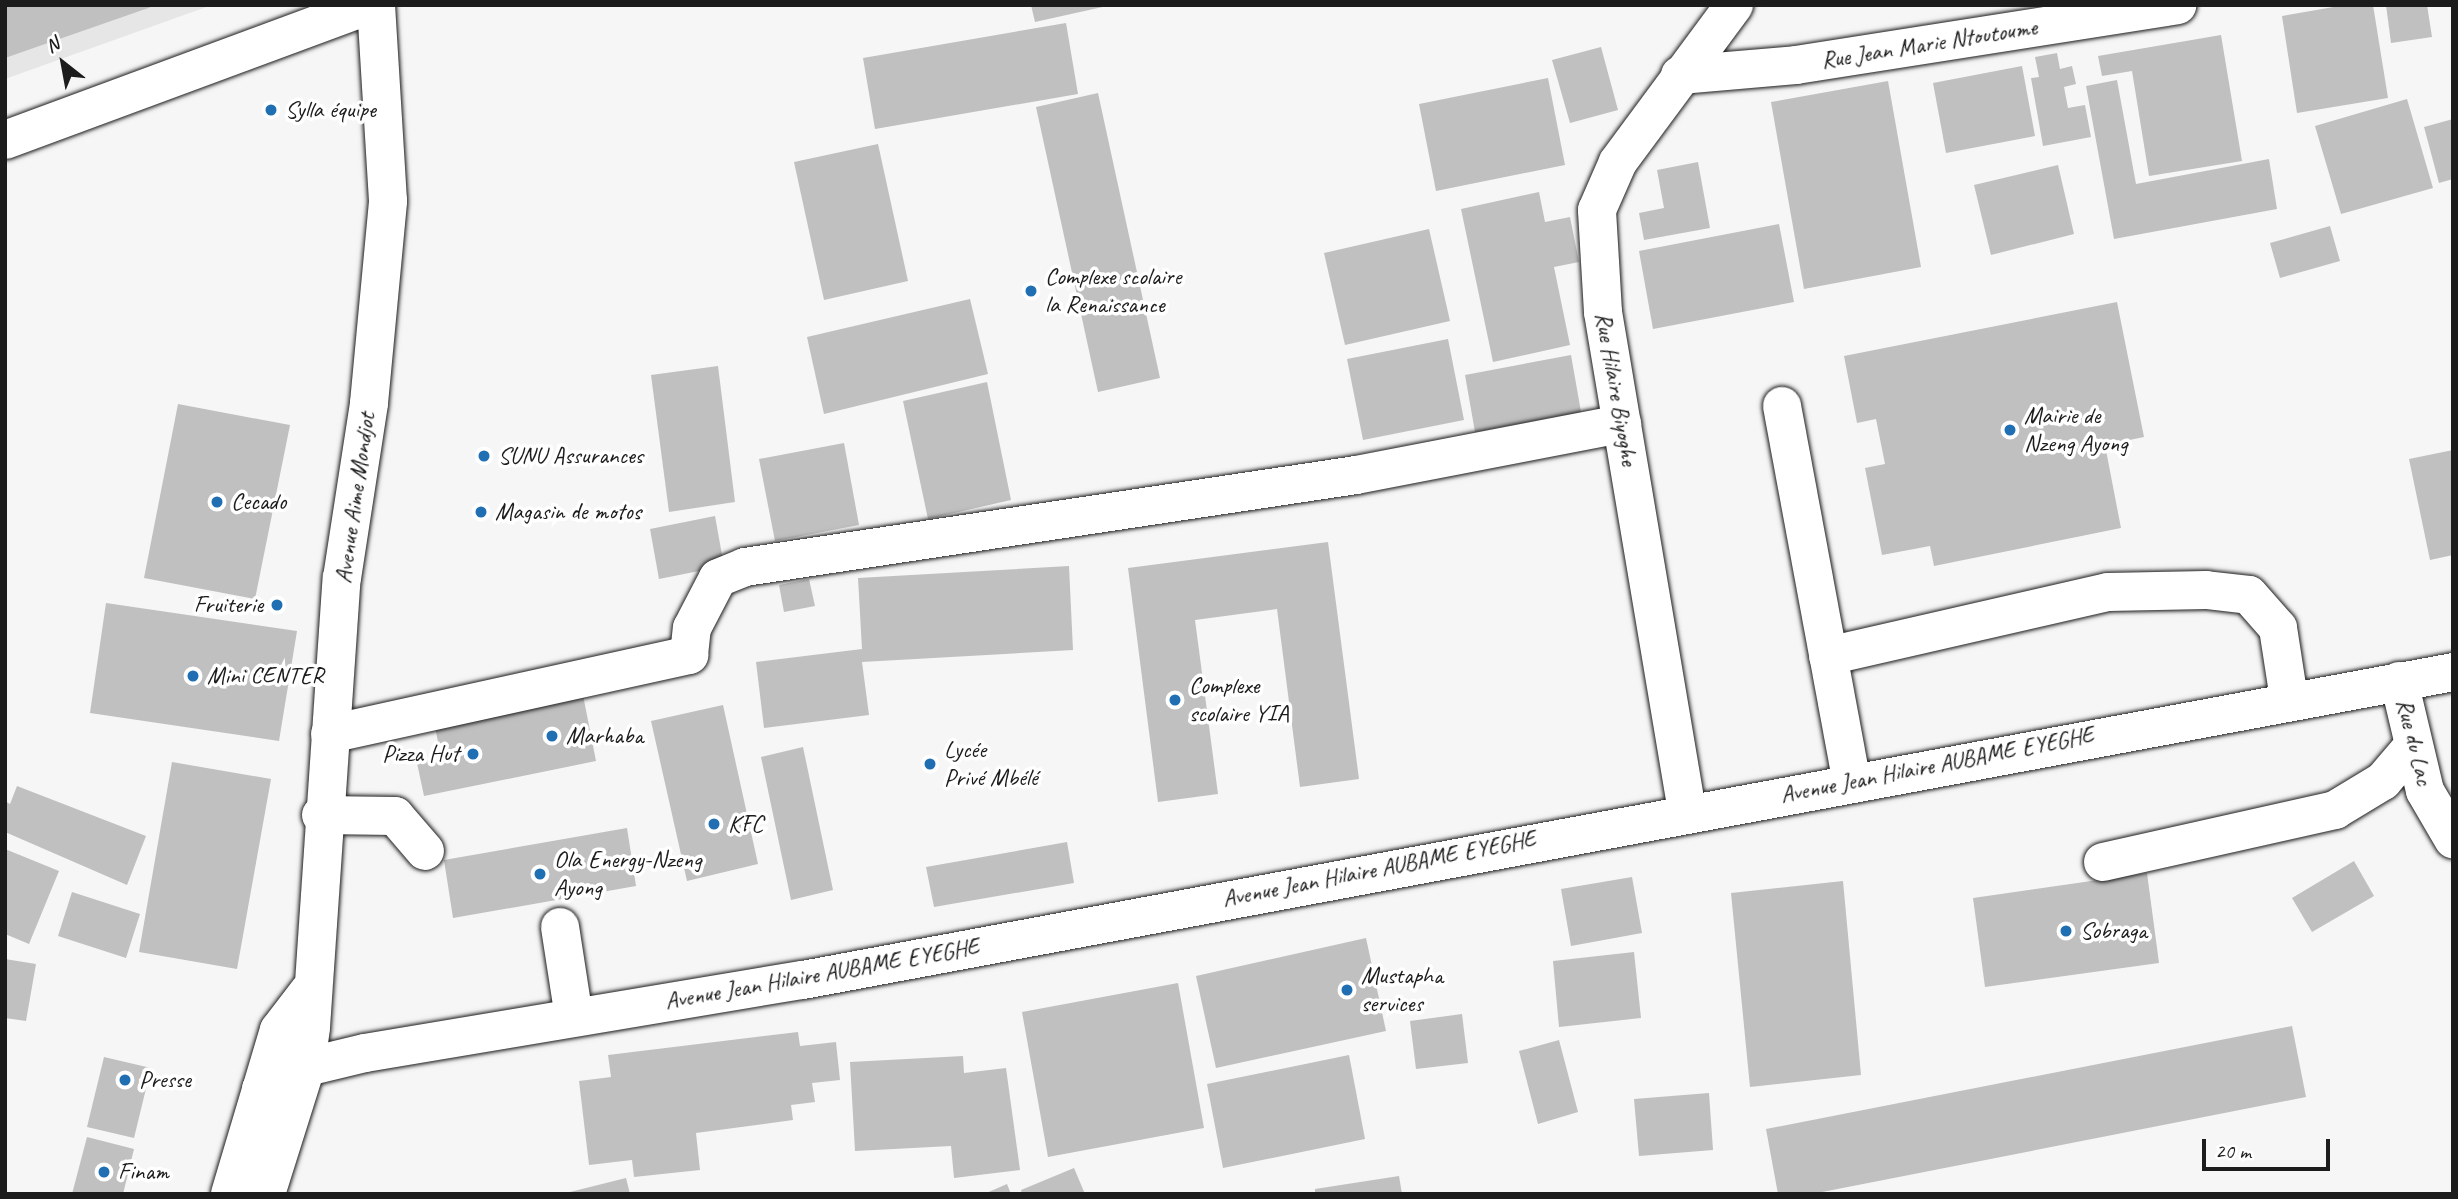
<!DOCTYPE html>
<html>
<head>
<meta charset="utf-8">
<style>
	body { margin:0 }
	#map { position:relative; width:2458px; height:1199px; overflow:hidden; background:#f6f6f6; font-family:Caveat,sans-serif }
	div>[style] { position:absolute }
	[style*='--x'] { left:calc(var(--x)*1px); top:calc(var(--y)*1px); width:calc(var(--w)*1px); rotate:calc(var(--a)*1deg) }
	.built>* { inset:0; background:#e6e6e6 }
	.building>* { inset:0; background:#c0c0c0 }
	.roads { filter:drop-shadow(0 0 2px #1c1c1c) drop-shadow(0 0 2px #1c1c1c) }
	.minor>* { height:38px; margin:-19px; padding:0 19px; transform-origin:19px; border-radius:19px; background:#fff }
	.major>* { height:38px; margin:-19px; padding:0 19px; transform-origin:19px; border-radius:19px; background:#fff }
	.dots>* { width:19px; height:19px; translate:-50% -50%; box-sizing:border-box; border:4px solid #fff; border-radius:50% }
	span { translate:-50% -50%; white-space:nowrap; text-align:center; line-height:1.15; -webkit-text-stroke:7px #fff; paint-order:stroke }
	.street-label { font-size:24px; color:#1c1c1c }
	.poi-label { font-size:24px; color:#1c1c1c }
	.left { translate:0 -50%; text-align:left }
	.right { translate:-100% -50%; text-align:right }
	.frame { position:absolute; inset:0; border:7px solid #1c1c1c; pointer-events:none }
	.north { position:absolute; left:28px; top:28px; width:70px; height:70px; -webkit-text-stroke:5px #fff; paint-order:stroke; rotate:329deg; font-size:19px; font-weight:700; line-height:28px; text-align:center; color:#1c1c1c }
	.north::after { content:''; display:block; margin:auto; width:24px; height:32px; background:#1c1c1c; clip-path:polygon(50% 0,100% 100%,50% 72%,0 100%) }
	.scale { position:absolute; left:2202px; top:1139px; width:128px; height:32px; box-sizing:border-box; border:4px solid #1c1c1c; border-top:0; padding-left:9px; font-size:21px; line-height:24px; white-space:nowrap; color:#1c1c1c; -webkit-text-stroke:5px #fff; paint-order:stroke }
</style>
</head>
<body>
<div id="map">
	<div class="built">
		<div style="clip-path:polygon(5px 5px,212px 5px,5px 79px)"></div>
	</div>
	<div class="building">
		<div style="clip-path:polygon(5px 5px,154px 5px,154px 6px,5px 58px)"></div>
		<div style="clip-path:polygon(1031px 5px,1107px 5px,1107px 6px,1035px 22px)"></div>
		<div style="clip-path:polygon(2345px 5px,2373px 5px,2388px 98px,2297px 113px,2282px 16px)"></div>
		<div style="clip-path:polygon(2386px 5px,2427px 5px,2432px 37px,2391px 43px)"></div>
		<div style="clip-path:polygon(1066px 23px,1078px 94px,875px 129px,863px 58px)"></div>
		<div style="clip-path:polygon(2221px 35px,2242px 161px,2149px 176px,2132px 71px,2102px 76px,2098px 56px)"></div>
		<div style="clip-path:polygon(1601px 47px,1618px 110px,1570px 123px,1552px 60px)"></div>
		<div style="clip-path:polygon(2057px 53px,2060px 69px,2072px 66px,2076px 84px,2064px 87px,2068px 108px,2085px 105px,2091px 137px,2043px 146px,2031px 78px,2039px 77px,2035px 57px)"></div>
		<div style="clip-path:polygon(2022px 66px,2035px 136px,1946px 153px,1933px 83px)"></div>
		<div style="clip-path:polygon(1548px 78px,1565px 165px,1436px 191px,1419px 104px)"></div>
		<div style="clip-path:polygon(2117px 80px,2136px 184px,2269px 159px,2277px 209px,2114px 239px,2086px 86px)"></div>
		<div style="clip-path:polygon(1888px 81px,1921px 267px,1804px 289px,1771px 102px)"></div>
		<div style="clip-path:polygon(1098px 93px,1160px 378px,1098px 392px,1036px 107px)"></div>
		<div style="clip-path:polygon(2407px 99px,2433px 188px,2341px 214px,2315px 126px)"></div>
		<div style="clip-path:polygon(2453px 119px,2453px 179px,2439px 183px,2424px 127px)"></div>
		<div style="clip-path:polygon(878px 144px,908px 281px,824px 300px,794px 162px)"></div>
		<div style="clip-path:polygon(1698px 162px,1710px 228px,1644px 240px,1639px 213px,1664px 208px,1657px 170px)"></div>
		<div style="clip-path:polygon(2058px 165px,2074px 234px,1991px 255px,1974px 185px)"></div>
		<div style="clip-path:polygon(1539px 192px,1545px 222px,1570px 217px,1579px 262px,1554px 267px,1570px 345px,1493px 362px,1461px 209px)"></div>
		<div style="clip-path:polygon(1779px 224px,1794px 302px,1653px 329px,1639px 251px)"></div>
		<div style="clip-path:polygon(2330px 226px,2340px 261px,2280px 278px,2270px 243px)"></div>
		<div style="clip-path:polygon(1429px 229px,1450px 321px,1345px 345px,1324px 253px)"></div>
		<div style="clip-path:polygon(970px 299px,988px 374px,824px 414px,807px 337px)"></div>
		<div style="clip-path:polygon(2117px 302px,2144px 437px,2105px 445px,2121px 528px,1934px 566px,1930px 546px,1882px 555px,1865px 468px,1885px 464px,1876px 419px,1857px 423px,1844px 356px)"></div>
		<div style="clip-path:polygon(1448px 339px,1464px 420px,1363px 440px,1347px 359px)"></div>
		<div style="clip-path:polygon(1571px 355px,1581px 412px,1475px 432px,1465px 375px)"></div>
		<div style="clip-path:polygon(718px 366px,735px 502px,669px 512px,651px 375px)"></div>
		<div style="clip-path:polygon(987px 382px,1011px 500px,928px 519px,903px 401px)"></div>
		<div style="clip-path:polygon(178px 404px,290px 425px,255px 599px,144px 578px)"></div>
		<div style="clip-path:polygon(844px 443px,859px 525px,775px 541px,759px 459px)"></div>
		<div style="clip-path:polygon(2453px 450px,2453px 555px,2430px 560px,2409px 459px)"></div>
		<div style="clip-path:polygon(715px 516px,724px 566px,659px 579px,650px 529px)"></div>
		<div style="clip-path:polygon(1328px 542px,1359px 779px,1300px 787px,1277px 609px,1195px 620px,1218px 794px,1158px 802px,1128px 568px)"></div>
		<div style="clip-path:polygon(1069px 566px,1073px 650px,862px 662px,869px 715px,764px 728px,756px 662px,862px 649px,858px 578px)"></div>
		<div style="clip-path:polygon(809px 579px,815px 606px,784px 612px,779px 585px)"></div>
		<div style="clip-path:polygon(106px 603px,297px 631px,279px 741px,90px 713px)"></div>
		<div style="clip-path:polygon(583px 695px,596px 761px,424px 796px,417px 763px,441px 757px,435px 727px)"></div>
		<div style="clip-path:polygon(723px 705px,758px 864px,687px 881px,651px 721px)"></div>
		<div style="clip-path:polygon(803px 747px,833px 890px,791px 900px,761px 757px)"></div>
		<div style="clip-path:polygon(172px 762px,271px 779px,237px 969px,139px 952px)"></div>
		<div style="clip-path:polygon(17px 786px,146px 836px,127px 885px,5px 832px,5px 801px,10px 804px)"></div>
		<div style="clip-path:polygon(627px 828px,636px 886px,453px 918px,444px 860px)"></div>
		<div style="clip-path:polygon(1067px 842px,1074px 883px,934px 907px,926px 867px)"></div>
		<div style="clip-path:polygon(5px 849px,59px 871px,29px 944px,5px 934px)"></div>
		<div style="clip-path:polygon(2354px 861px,2374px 896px,2312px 932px,2292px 898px)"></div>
		<div style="clip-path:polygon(2147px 873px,2159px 963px,1985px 987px,1973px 898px)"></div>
		<div style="clip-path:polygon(1632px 877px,1642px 933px,1571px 946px,1561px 889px)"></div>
		<div style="clip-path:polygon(1843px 881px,1861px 1075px,1750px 1087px,1731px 893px)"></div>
		<div style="clip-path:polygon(72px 892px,140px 914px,126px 958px,58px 936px)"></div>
		<div style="clip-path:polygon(1366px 938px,1386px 1031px,1216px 1068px,1196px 976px)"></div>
		<div style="clip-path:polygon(1634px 952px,1641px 1018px,1559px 1027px,1553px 961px)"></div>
		<div style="clip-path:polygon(5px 959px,36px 964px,26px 1021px,5px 1018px)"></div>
		<div style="clip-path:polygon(1178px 983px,1204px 1128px,1048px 1157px,1022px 1012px)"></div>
		<div style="clip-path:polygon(1462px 1014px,1468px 1063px,1416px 1069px,1410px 1021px)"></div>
		<div style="clip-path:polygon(2292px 1026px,2306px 1097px,1812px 1194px,1778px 1194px,1766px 1129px)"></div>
		<div style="clip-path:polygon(798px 1032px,800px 1046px,836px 1042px,840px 1080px,812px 1083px,815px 1102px,791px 1105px,793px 1120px,696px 1133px,700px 1170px,634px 1177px,632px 1160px,589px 1165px,579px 1081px,611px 1077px,608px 1055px)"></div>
		<div style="clip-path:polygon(1559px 1040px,1578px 1112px,1538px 1124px,1519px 1051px)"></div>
		<div style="clip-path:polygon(1349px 1055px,1365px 1139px,1223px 1168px,1207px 1084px)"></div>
		<div style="clip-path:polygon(963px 1056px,964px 1073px,1006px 1068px,1020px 1170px,954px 1178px,951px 1146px,855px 1151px,850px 1062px)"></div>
		<div style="clip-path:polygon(104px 1057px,151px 1068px,134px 1138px,87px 1127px)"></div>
		<div style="clip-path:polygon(1709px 1093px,1713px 1150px,1639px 1156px,1634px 1099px)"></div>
		<div style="clip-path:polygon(87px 1137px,134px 1149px,123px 1194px,72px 1194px)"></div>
		<div style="clip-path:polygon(1074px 1168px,1085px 1194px,1022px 1194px,1021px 1190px)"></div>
		<div style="clip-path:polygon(1399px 1176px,1402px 1194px,1315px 1194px,1315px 1189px)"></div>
		<div style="clip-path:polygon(626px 1178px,630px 1194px,566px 1194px,566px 1193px)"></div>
		<div style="clip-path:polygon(1007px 1184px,1011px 1194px,984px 1194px)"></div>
	</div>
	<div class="roads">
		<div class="minor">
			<div style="--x:1680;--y:75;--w:116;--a:-4.9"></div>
			<div style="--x:1796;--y:65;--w:386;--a:-8.9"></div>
			<div style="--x:5;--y:140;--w:389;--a:-20.3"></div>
			<div style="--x:1782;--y:406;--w:380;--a:79.5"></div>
			<div style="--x:1828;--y:656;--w:287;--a:-12.9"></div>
			<div style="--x:2108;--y:592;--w:98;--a:-1.2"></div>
			<div style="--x:2206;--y:590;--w:43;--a:6.6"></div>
			<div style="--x:2249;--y:595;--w:44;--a:48.7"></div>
			<div style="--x:2278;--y:628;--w:72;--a:81.2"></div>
			<div style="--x:2399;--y:681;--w:113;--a:76.7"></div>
			<div style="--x:2425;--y:791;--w:56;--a:59.7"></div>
			<div style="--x:330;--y:734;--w:368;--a:-12.4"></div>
			<div style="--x:689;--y:655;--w:27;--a:-84"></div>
			<div style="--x:692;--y:628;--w:56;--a:-62.5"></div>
			<div style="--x:718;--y:578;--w:29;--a:-22"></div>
			<div style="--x:745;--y:567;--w:618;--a:-8.56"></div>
			<div style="--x:1356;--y:475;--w:271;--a:-10.9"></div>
			<div style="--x:1687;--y:811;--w:506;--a:-99.56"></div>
			<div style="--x:1603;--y:312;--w:102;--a:-93.4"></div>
			<div style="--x:1597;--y:210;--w:52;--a:-66.4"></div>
			<div style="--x:1618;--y:162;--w:195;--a:-53.5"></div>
			<div style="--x:321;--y:815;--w:74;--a:0.8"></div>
			<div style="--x:395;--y:816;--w:46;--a:49.4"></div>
			<div style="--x:2103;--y:862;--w:238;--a:-12.6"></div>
			<div style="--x:2335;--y:810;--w:56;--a:-31.1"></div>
			<div style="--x:2383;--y:781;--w:45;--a:-49.5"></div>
			<div style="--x:560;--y:927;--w:91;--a:81.2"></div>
		</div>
		<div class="major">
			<div style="--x:261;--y:1089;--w:30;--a:-34"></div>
			<div style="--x:286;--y:1072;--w:81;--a:-13.5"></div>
			<div style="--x:365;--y:1053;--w:444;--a:-9.5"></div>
			<div style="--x:803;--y:980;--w:1679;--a:-10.57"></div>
			<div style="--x:230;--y:1194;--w:171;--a:-73.4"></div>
			<div style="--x:279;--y:1030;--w:49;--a:-52.4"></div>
			<div style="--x:266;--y:1194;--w:133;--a:-72.5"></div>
			<div style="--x:306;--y:1067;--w:40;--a:-82.9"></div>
			<div style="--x:311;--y:1027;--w:450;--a:-86.1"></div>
			<div style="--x:342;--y:578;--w:177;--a:-81.2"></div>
			<div style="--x:369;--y:403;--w:203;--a:-84.6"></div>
			<div style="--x:388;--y:201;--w:196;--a:-93.5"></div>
		</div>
	</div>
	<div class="dots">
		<div style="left:271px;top:110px;background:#1f6fb2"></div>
		<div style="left:1031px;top:291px;background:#1f6fb2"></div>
		<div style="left:2010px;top:430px;background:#1f6fb2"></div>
		<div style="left:484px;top:456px;background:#1f6fb2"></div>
		<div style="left:217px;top:502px;background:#1f6fb2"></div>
		<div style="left:481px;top:512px;background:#1f6fb2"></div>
		<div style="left:277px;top:605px;background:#1f6fb2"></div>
		<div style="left:193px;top:676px;background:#1f6fb2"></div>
		<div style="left:1175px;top:700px;background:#1f6fb2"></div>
		<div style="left:552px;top:736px;background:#1f6fb2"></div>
		<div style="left:473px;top:754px;background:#1f6fb2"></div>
		<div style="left:930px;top:764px;background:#1f6fb2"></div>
		<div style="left:714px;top:824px;background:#1f6fb2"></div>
		<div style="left:540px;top:874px;background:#1f6fb2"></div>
		<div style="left:2066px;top:931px;background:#1f6fb2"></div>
		<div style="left:1347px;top:990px;background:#1f6fb2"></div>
		<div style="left:125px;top:1080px;background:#1f6fb2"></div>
		<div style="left:104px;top:1172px;background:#1f6fb2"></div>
	</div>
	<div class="street-label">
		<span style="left:1929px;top:44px;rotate:-9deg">Rue Jean Marie Ntoutoume</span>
		<span style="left:1616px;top:389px;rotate:80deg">Rue Hilaire Biyoghe</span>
		<span style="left:355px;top:498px;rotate:-82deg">Avenue Aime Mondjot</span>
		<span style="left:2414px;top:742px;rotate:76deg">Rue du Lac</span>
		<span style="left:1937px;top:765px;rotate:-11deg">Avenue Jean Hilaire AUBAME EYEGHE</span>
		<span style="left:1379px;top:869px;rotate:-11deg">Avenue Jean Hilaire AUBAME EYEGHE</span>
		<span style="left:822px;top:974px;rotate:-10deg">Avenue Jean Hilaire AUBAME EYEGHE</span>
	</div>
	<div class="poi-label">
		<span class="left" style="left:285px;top:110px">Sylla équipe</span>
		<span class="left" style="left:1045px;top:291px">Complexe scolaire<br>la Renaissance</span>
		<span class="left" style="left:2024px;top:430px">Mairie de<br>Nzeng Ayong</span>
		<span class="left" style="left:498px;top:456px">SUNU Assurances</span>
		<span class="left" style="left:231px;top:502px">Cecado</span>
		<span class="left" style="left:495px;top:512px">Magasin de motos</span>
		<span class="right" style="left:263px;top:605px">Fruiterie</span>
		<span class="left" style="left:207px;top:676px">Mini CENTER</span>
		<span class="left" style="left:1189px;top:700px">Complexe<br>scolaire YIA</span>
		<span class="left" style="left:566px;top:736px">Marhaba</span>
		<span class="left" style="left:944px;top:764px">Lycée<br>Privé Mbélé</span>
		<span class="right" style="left:459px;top:754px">Pizza Hut</span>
		<span class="left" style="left:728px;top:824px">KFC</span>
		<span class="left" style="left:554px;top:874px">Ola Energy-Nzeng<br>Ayong</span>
		<span class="left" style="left:2080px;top:931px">Sobraga</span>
		<span class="left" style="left:1361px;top:990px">Mustapha<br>services</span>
		<span class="left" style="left:139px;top:1080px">Presse</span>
		<span class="left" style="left:118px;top:1172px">Finam</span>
	</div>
	<div class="frame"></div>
	<div class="north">N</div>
	<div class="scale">20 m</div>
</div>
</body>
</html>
